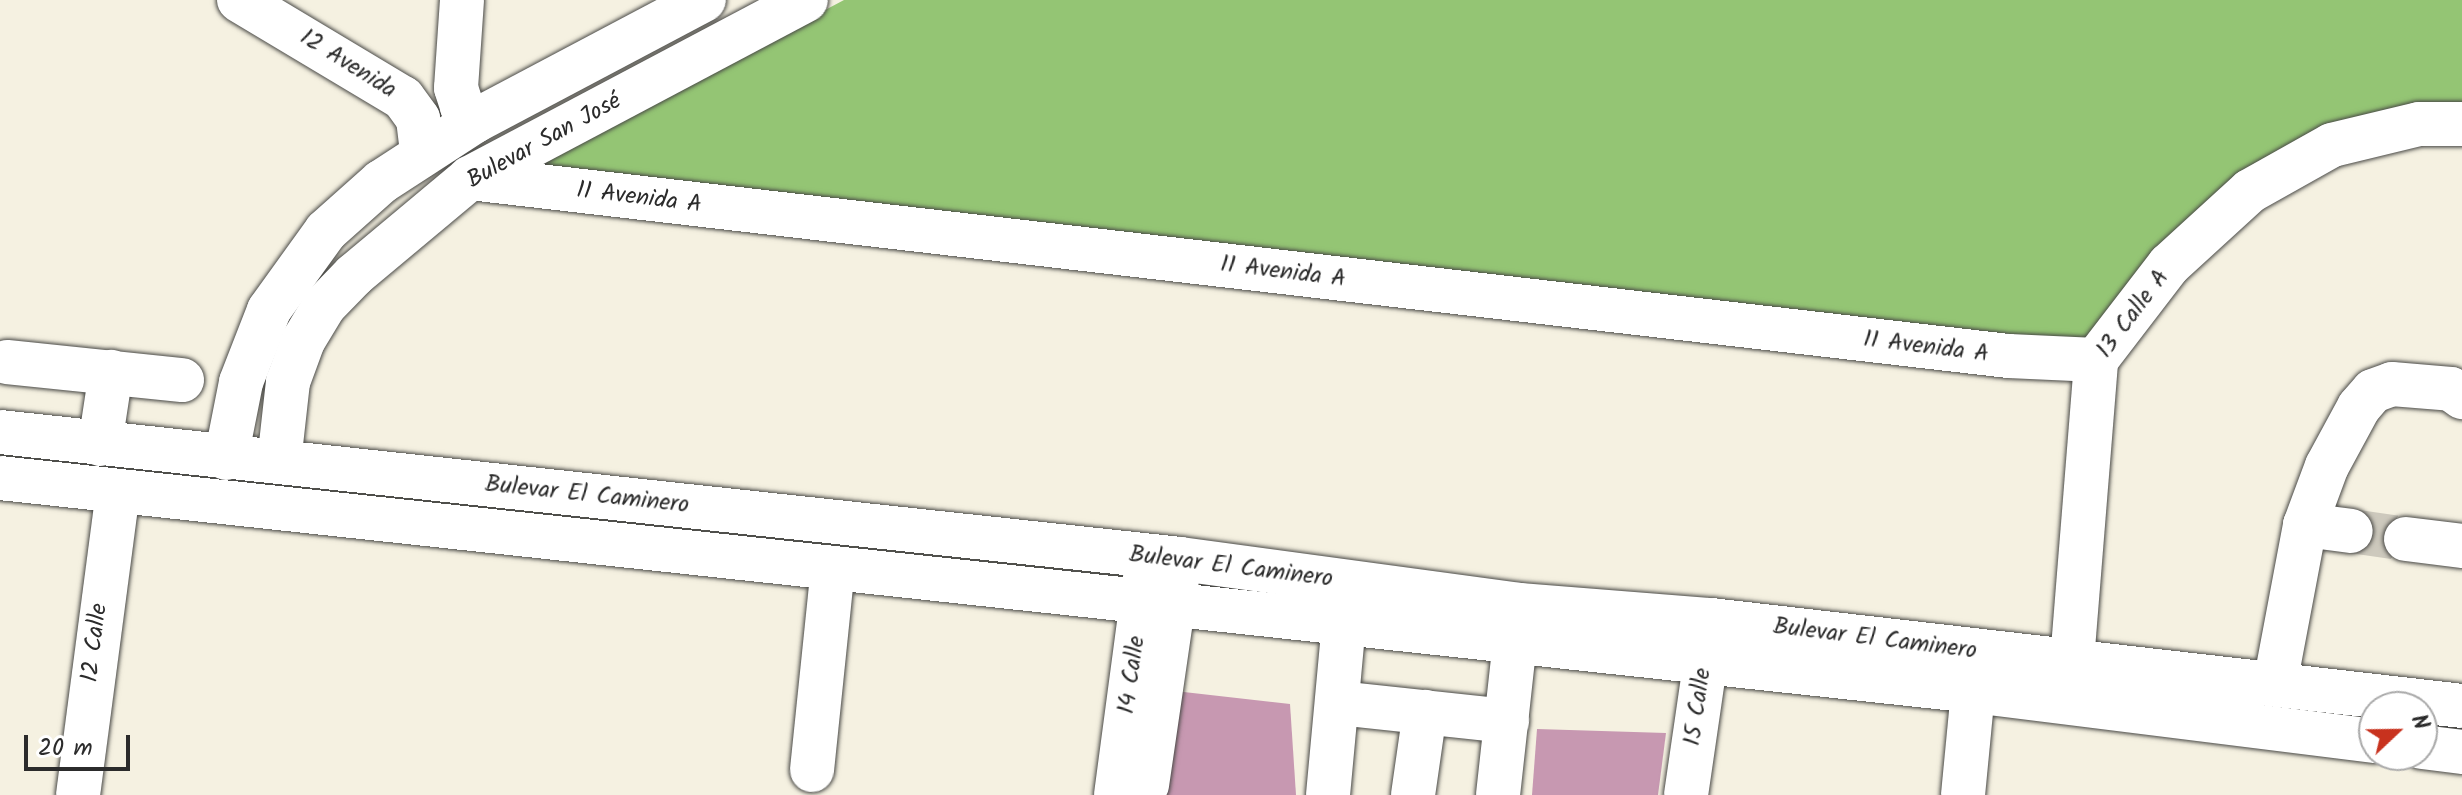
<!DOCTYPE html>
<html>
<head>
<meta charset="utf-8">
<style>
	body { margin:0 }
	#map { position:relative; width:2462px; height:795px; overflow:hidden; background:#f5f1e1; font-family:Kalam,sans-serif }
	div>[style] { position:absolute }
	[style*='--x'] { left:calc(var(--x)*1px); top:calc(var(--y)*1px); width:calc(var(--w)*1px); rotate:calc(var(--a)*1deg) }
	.green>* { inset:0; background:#94c574 }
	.building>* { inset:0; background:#c798b1 }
	.minor-tunnel>* { height:44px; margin-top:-22px; transform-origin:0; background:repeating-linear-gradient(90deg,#cdc9bd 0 44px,transparent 0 66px) }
	.roads { filter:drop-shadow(0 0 2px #494946) drop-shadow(0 0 2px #494946) }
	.minor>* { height:44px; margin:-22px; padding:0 22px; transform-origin:22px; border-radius:22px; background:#fff }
	.major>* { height:44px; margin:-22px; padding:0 22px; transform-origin:22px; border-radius:22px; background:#fff }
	span { translate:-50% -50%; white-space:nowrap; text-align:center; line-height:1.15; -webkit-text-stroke:6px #fff; paint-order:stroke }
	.street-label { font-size:24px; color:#2b2b2b }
	.north { position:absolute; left:2358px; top:691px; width:80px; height:80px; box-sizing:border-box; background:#fff; border:2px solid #aaa; border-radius:50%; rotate:68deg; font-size:22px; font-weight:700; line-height:32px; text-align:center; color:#2b2b2b }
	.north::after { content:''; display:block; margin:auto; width:28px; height:36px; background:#c8321e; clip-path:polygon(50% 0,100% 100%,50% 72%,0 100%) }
	.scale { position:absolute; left:24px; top:735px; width:106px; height:36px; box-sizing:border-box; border:4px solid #2b2b2b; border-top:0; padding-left:10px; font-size:24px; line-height:28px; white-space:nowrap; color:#2b2b2b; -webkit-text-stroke:6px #fff; paint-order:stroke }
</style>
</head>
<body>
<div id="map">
	<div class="green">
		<div style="clip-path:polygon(844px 0,2462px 0,2462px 105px,2421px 103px,2301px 137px,2155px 253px,2090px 343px,529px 167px)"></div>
	</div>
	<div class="building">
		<div style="clip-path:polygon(1175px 691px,1290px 704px,1296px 795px,1160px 795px)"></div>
		<div style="clip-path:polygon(1537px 729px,1666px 733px,1658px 795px,1532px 795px)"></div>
	</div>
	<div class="minor-tunnel">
		<div style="--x:2351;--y:531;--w:56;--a:8.3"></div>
	</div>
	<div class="roads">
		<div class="minor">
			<div style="--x:239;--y:0;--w:191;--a:30.9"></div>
			<div style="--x:403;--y:98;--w:26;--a:54"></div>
			<div style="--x:418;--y:119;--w:35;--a:83"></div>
			<div style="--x:462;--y:0;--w:88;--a:93.9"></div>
			<div style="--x:456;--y:88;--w:20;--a:72"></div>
			<div style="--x:462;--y:107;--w:19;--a:47"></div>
			<div style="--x:470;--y:178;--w:1549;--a:6.6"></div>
			<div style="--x:2009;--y:356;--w:87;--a:2.6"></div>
			<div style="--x:7;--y:362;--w:176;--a:5.9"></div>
			<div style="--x:100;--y:444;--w:73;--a:-81.3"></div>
			<div style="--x:226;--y:458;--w:77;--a:-78.8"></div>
			<div style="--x:241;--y:382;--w:77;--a:-68.7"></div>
			<div style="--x:269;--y:310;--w:97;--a:-54.2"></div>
			<div style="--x:326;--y:231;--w:74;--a:-41.7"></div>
			<div style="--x:381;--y:182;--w:112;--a:-33"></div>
			<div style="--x:475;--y:121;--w:259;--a:-27.9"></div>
			<div style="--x:279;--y:462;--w:81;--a:-83.6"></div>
			<div style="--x:288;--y:382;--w:44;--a:-69.9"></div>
			<div style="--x:303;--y:341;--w:41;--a:-59"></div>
			<div style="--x:324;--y:306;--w:43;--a:-45.9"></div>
			<div style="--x:354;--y:275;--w:151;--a:-39.9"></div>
			<div style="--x:470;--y:178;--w:380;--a:-27.9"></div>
			<div style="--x:2305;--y:525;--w:46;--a:7.4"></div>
			<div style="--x:2406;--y:539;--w:56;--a:7.1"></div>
			<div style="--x:2072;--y:661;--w:302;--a:-85.4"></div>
			<div style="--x:2096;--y:360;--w:120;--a:-52.5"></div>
			<div style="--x:2169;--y:265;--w:110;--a:-42.4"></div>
			<div style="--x:2250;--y:191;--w:94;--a:-29.3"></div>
			<div style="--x:2332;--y:145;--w:89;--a:-13.6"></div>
			<div style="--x:2419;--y:124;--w:43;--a:0"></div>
			<div style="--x:2275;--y:684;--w:162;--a:-79.3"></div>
			<div style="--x:2305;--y:525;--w:63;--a:-69.6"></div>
			<div style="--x:2327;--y:466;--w:67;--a:-61.5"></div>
			<div style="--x:2359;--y:407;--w:21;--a:-49"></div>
			<div style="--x:2373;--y:391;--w:20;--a:-20"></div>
			<div style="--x:2392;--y:384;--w:59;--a:4.8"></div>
			<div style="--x:2451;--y:389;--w:14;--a:36"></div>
			<div style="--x:1338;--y:703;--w:170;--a:6.1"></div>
			<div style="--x:812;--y:770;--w:203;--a:-84.1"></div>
			<div style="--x:1147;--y:785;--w:228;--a:-81.7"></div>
			<div style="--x:78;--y:795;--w:306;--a:-82.5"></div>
			<div style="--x:1116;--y:795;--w:234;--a:-82.4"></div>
			<div style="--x:1328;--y:795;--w:173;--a:-84.7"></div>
			<div style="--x:1413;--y:795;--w:84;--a:-81.8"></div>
			<div style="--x:1498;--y:795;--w:191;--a:-83.7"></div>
			<div style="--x:1686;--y:795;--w:174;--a:-81.7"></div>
			<div style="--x:1963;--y:795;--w:104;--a:-84.5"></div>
		</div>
		<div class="major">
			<div style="--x:0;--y:432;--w:1187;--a:6.14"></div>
			<div style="--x:1180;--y:559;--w:342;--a:7.7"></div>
			<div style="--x:1519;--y:605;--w:193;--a:4.5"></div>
			<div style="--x:1711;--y:620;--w:756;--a:6.53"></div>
			<div style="--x:0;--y:478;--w:1984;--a:6.16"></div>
			<div style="--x:1973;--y:691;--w:404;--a:7.1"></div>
			<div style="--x:2422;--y:747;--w:40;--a:7.1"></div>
		</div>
	</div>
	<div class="street-label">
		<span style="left:348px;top:64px;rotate:32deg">12 Avenida</span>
		<span style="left:544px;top:141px;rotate:-29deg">Bulevar San José</span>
		<span style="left:639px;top:198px;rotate:7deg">11 Avenida A</span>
		<span style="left:1283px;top:272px;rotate:7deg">11 Avenida A</span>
		<span style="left:2133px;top:314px;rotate:-53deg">13 Calle A</span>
		<span style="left:1926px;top:347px;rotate:7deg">11 Avenida A</span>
		<span style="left:587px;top:495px;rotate:6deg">Bulevar El Caminero</span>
		<span style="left:1231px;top:567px;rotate:7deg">Bulevar El Caminero</span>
		<span style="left:1875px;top:639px;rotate:7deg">Bulevar El Caminero</span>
		<span style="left:95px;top:643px;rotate:-83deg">12 Calle</span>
		<span style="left:1132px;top:675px;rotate:-82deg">14 Calle</span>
		<span style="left:1698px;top:707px;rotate:-82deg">15 Calle</span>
	</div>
	<div class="north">N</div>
	<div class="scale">20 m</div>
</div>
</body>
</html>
